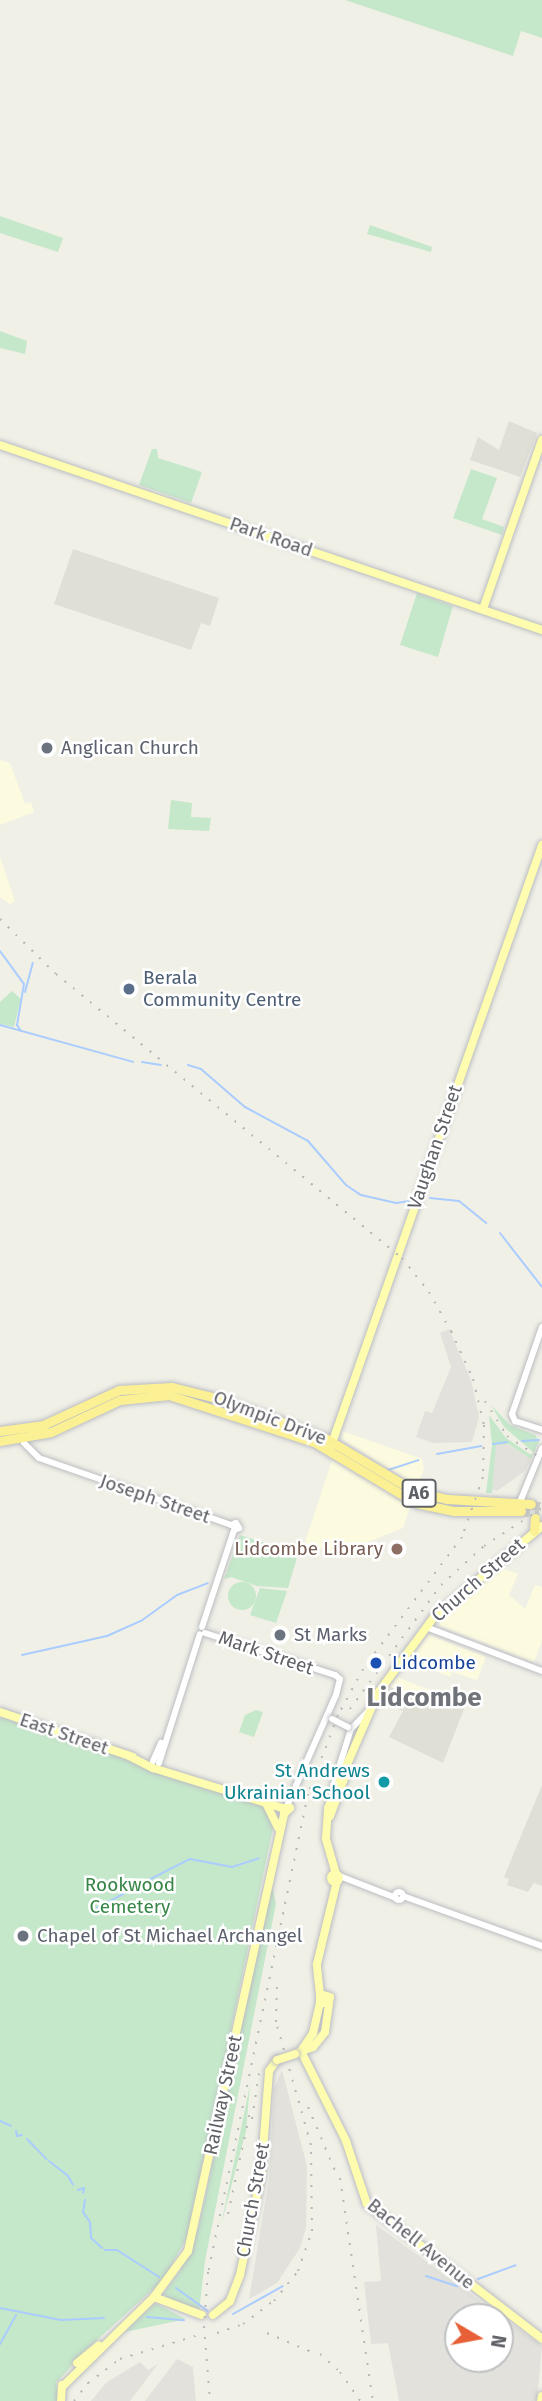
<!DOCTYPE html>
<html>
<head>
<meta charset="utf-8">
<style>
	body { margin:0 }
	#map { position:relative; width:542px; height:2401px; overflow:hidden; background:#f0f0e7; font-family:"Fira Sans",sans-serif }
	div>[style] { position:absolute }
	[style*='--x'] { left:calc(var(--x)*1px); top:calc(var(--y)*1px); width:calc(var(--w)*1px); rotate:calc(var(--a)*1deg) }
	.commercial>* { inset:0; background:#fdfbdf }
	.industrial>* { inset:0; background:#e2e1db }
	.education>* { inset:0; background:#e0dfd5 }
	.green>* { inset:0; background:#c5e7ca }
	.round { border-radius:50% }
	.stream>* { height:2px; margin:-1px; padding:0 1px; transform-origin:1px; border-radius:1px; background:#aaccfe }
	.highway-tunnel>* { height:9px; margin-top:-4.5px; transform-origin:0; background:repeating-linear-gradient(90deg,#ccccc7 0 9px,transparent 0 13.5px) }
	.roads { filter:drop-shadow(0 0 2px #bcbdc2) drop-shadow(0 0 2px #bcbdc2) }
	.minor>* { height:6px; margin:-3px; padding:0 3px; transform-origin:3px; border-radius:3px; background:#fff }
	.minor>.ring { margin:-3px; padding:0; box-sizing:content-box; background:none; border:6px solid #fff; border-radius:50% }
	.major>* { height:8px; margin:-4px; padding:0 4px; transform-origin:4px; border-radius:4px; background:#fefdaf }
	.major>.ring { margin:-4px; padding:0; box-sizing:content-box; background:none; border:8px solid #fefdaf; border-radius:50% }
	.highway>* { height:9px; margin:-4.5px; padding:0 4.5px; transform-origin:4.5px; border-radius:4.5px; background:#fbf194 }
	.rail>* { height:2px; margin-top:-1px; transform-origin:0; background:repeating-linear-gradient(90deg,#b7b8b8 0 2px,transparent 0 11px) }
	.bridges { filter:drop-shadow(0 0 2px #bcbdc2) drop-shadow(0 0 2px #bcbdc2) }
	.minor-bridge>* { height:6px; margin:-3px; padding:0 3px; transform-origin:3px; border-radius:3px; background:#fff }
	.major-bridge>* { height:8px; margin:-4px; padding:0 4px; transform-origin:4px; border-radius:4px; background:#fefdaf }
	.dots>* { width:19px; height:19px; translate:-50% -50%; box-sizing:border-box; border:4px solid #fff; border-radius:50% }
	span { translate:-50% -50%; white-space:nowrap; text-align:center; line-height:1.15; -webkit-text-stroke:5px #fff; paint-order:stroke }
	.shield-label span { padding:2px 5px; background:#fff; border:2px solid; border-radius:5px; -webkit-text-stroke-width:0 }
	.shield-label { font-size:18px; color:#5f6167; font-weight:700 }
	.street-label { font-size:19px; color:#5f6167 }
	.worship-label { font-size:19px; color:#5b616d }
	.left { translate:0 -50%; text-align:left }
	.service-label { font-size:19px; color:#4e5e75 }
	.education-label { font-size:19px; color:#785e54 }
	.right { translate:-100% -50%; text-align:right }
	.transit-label { font-size:19px; color:#164399 }
	.culture-label { font-size:19px; color:#0d838f }
	.park-label { font-size:19px; color:#378647 }
	.district-label { font-size:26px; color:#707379; font-weight:700 }
	.north { position:absolute; left:444px; top:2303px; width:70px; height:70px; box-sizing:border-box; background:#fff; border:2px solid #bfc0c2; border-radius:50%; rotate:100deg; font-size:19px; font-weight:700; line-height:28px; text-align:center; color:#5f6167 }
	.north::after { content:''; display:block; margin:auto; width:24px; height:32px; background:#e76037; clip-path:polygon(50% 0,100% 100%,50% 72%,0 100%) }
</style>
</head>
<body>
<div id="map">
	<div class="commercial">
		<div style="clip-path:polygon(0 760px,10px 763px,25px 804px,31px 802px,34px 812px,0 825px)"></div>
		<div style="clip-path:polygon(0 857px,15px 901px,10px 904px,0 897px)"></div>
		<div style="clip-path:polygon(342px 1431px,422px 1459px,424px 1469px,417px 1486px,343px 1440px)"></div>
		<div style="clip-path:polygon(332px 1460px,410px 1507px,403px 1528px,338px 1554px,305px 1543px)"></div>
		<div style="clip-path:polygon(500px 1567px,518px 1574px,509px 1595px,525px 1609px,535px 1585px,542px 1587px,542px 1641px,534px 1662px,440px 1626px,440px 1620px,455px 1603px)"></div>
		<div style="clip-path:polygon(429px 1635px,486px 1657px,477px 1680px,452px 1672px,450px 1677px,410px 1659px)"></div>
		<div style="clip-path:polygon(397px 1677px,432px 1691px,428px 1702px,390px 1687px)"></div>
	</div>
	<div class="industrial">
		<div style="clip-path:polygon(449px 1329px,471px 1380px,479px 1417px,472px 1442px,433px 1443px,416px 1437px,425px 1411px,432px 1413px,451px 1367px,440px 1333px)"></div>
		<div style="clip-path:polygon(496px 1444px,507px 1444px,531px 1459px,525px 1471px,497px 1491px,492px 1489px)"></div>
		<div style="clip-path:polygon(282px 2070px,307px 2166px,306px 2228px,300px 2248px,277px 2283px,249px 2299px,269px 2179px,274px 2088px)"></div>
		<div style="clip-path:polygon(evenodd,376px 2225px,542px 2346px,537px 2401px,399px 2401px,388px 2343px,371px 2344px,364px 2282px,381px 2281px,376px 2225px,458px 2317px,500px 2317px,500px 2359px,458px 2359px,458px 2317px)"></div>
		<div style="clip-path:polygon(177px 2359px,193px 2367px,196px 2401px,145px 2401px)"></div>
		<div style="clip-path:polygon(140px 2362px,148px 2370px,158px 2364px,130px 2401px,91px 2401px,107px 2382px)"></div>
	</div>
	<div class="education">
		<div style="clip-path:polygon(509px 421px,537px 433px,520px 477px,470px 460px,478px 437px,499px 450px)"></div>
		<div style="clip-path:polygon(73px 549px,219px 598px,210px 626px,201px 623px,191px 650px,54px 604px)"></div>
		<div style="clip-path:polygon(390px 1687px,427px 1702px,432px 1691px,466px 1704px,443px 1763px,389px 1737px,403px 1711px,382px 1703px)"></div>
		<div style="clip-path:polygon(542px 1785px,542px 1886px,534px 1883px,528px 1892px,507px 1885px,509px 1879px,504px 1877px)"></div>
	</div>
	<div class="green">
		<div style="clip-path:polygon(345px 0,542px 0,542px 38px,521px 31px,513px 56px)"></div>
		<div style="clip-path:polygon(0 216px,63px 238px,58px 252px,0 233px)"></div>
		<div style="clip-path:polygon(370px 225px,432px 247px,431px 252px,367px 234px)"></div>
		<div style="clip-path:polygon(0 331px,27px 341px,25px 354px,0 348px)"></div>
		<div style="clip-path:polygon(152px 449px,157px 449px,158px 458px,202px 472px,191px 503px,139px 485px)"></div>
		<div style="clip-path:polygon(471px 469px,497px 478px,482px 519px,504px 527px,502px 535px,453px 518px)"></div>
		<div style="clip-path:polygon(417px 593px,453px 606px,438px 657px,400px 645px)"></div>
		<div style="clip-path:polygon(171px 800px,192px 803px,191px 817px,211px 818px,209px 831px,168px 829px)"></div>
		<div style="clip-path:polygon(12px 991px,21px 999px,14px 1027px,0 1024px,0 1002px)"></div>
		<div style="clip-path:polygon(491px 1405px,510px 1425px,535px 1435px,539px 1441px,531px 1459px,508px 1444px,496px 1445px,492px 1493px,486px 1493px,492px 1446px,489px 1415px,506px 1438px,531px 1455px,533px 1452px,504px 1427px)"></div>
		<div style="clip-path:polygon(240px 1535px,298px 1554px,288px 1588px,257px 1586px,231px 1577px,224px 1579px)"></div>
		<div class="round" style="left:228px;top:1582px;width:28px;height:28px"></div>
		<div style="clip-path:polygon(260px 1588px,287px 1591px,276px 1623px,250px 1615px)"></div>
		<div style="clip-path:polygon(256px 1710px,263px 1712px,254px 1737px,239px 1732px,245px 1715px)"></div>
		<div style="clip-path:polygon(0 1717px,266px 1806px,274px 1823px,188px 2236px,163px 2280px,86px 2350px,56px 2383px,59px 2401px,0 2401px)"></div>
		<div style="clip-path:polygon(272px 1885px,276px 1904px,205px 2261px,199px 2312px,167px 2299px,164px 2293px,180px 2271px,199px 2226px)"></div>
		<div style="clip-path:polygon(250px 2085px,246px 2131px,221px 2225px)"></div>
		<div style="clip-path:polygon(157px 2304px,186px 2319px,125px 2332px,153px 2305px)"></div>
	</div>
	<div class="stream">
		<div style="--x:0;--y:951;--w:41;--a:54"></div>
		<div style="--x:24;--y:984;--w:42;--a:99.7"></div>
		<div style="--x:17;--y:1025;--w:7;--a:56"></div>
		<div style="--x:25;--y:992;--w:30;--a:-75"></div>
		<div style="--x:0;--y:1025;--w:138;--a:15.5"></div>
		<div style="--x:142;--y:1062;--w:19;--a:9"></div>
		<div style="--x:188;--y:1065;--w:14;--a:17"></div>
		<div style="--x:201;--y:1069;--w:58;--a:40.8"></div>
		<div style="--x:245;--y:1107;--w:72;--a:28.4"></div>
		<div style="--x:308;--y:1141;--w:58;--a:49.2"></div>
		<div style="--x:346;--y:1185;--w:18;--a:34"></div>
		<div style="--x:361;--y:1195;--w:36;--a:13"></div>
		<div style="--x:396;--y:1203;--w:14;--a:-8"></div>
		<div style="--x:430;--y:1198;--w:29;--a:6"></div>
		<div style="--x:459;--y:1201;--w:35;--a:39"></div>
		<div style="--x:500;--y:1233;--w:68;--a:52.1"></div>
		<div style="--x:522;--y:1441;--w:17;--a:-3"></div>
		<div style="--x:493;--y:1444;--w:14;--a:-8"></div>
		<div style="--x:437;--y:1454;--w:45;--a:-10.3"></div>
		<div style="--x:388;--y:1470;--w:32;--a:-18"></div>
		<div style="--x:22;--y:1655;--w:87;--a:-12.6"></div>
		<div style="--x:107;--y:1636;--w:37;--a:-24"></div>
		<div style="--x:141;--y:1621;--w:44;--a:-35.8"></div>
		<div style="--x:177;--y:1595;--w:33;--a:-21"></div>
		<div style="--x:137;--y:1886;--w:59;--a:-27"></div>
		<div style="--x:190;--y:1859;--w:43;--a:10.8"></div>
		<div style="--x:232;--y:1867;--w:28;--a:-18"></div>
		<div style="--x:97;--y:1908;--w:42;--a:-28.4"></div>
		<div style="--x:0;--y:2121;--w:12;--a:24"></div>
		<div style="--x:16;--y:2131;--w:5;--a:79"></div>
		<div style="--x:17;--y:2136;--w:5;--a:-11"></div>
		<div style="--x:27;--y:2139;--w:28;--a:46"></div>
		<div style="--x:49;--y:2161;--w:24;--a:38"></div>
		<div style="--x:68;--y:2176;--w:10;--a:61"></div>
		<div style="--x:78;--y:2190;--w:6;--a:-18"></div>
		<div style="--x:84;--y:2188;--w:5;--a:101"></div>
		<div style="--x:85;--y:2200;--w:12;--a:99"></div>
		<div style="--x:83;--y:2212;--w:12;--a:55"></div>
		<div style="--x:90;--y:2222;--w:16;--a:86"></div>
		<div style="--x:91;--y:2238;--w:15;--a:42"></div>
		<div style="--x:105;--y:2250;--w:12;--a:0"></div>
		<div style="--x:117;--y:2250;--w:50;--a:32.7"></div>
		<div style="--x:426;--y:2276;--w:33;--a:18"></div>
		<div style="--x:478;--y:2279;--w:40;--a:-20.2"></div>
		<div style="--x:176;--y:2288;--w:39;--a:36"></div>
		<div style="--x:0;--y:2308;--w:62;--a:11.1"></div>
		<div style="--x:61;--y:2320;--w:43;--a:-2.7"></div>
		<div style="--x:233;--y:2314;--w:57;--a:-29.2"></div>
		<div style="--x:147;--y:2317;--w:37;--a:5"></div>
		<div style="--x:0;--y:2344;--w:33;--a:-61"></div>
	</div>
	<div class="highway-tunnel">
		<div style="--x:531;--y:1504;--w:11;--a:15"></div>
		<div style="--x:521;--y:1511;--w:18;--a:9"></div>
	</div>
	<div class="roads">
		<div class="minor">
			<div style="--x:542;--y:1327;--w:92;--a:109"></div>
			<div style="--x:512;--y:1414;--w:8;--a:67"></div>
			<div style="--x:515;--y:1421;--w:28;--a:18"></div>
			<div style="--x:24;--y:1443;--w:21;--a:45"></div>
			<div style="--x:39;--y:1458;--w:203;--a:19.2"></div>
			<div style="--x:231;--y:1525;--w:5;--a:-22"></div>
			<div style="--x:236;--y:1523;--w:6;--a:59"></div>
			<div style="--x:239;--y:1528;--w:5;--a:158"></div>
			<div style="--x:520;--y:1502;--w:58;--a:-67.8"></div>
			<div style="--x:202;--y:1627;--w:102;--a:-71.7"></div>
			<div style="--x:426;--y:1627;--w:124;--a:20.8"></div>
			<div style="--x:205;--y:1633;--w:137;--a:17.9"></div>
			<div style="--x:153;--y:1761;--w:20;--a:-66"></div>
			<div style="--x:159;--y:1763;--w:135;--a:-72.4"></div>
			<div style="--x:333;--y:1787;--w:61;--a:-72.8"></div>
			<div style="--x:351;--y:1729;--w:29;--a:-46"></div>
			<div style="--x:287;--y:1806;--w:121;--a:-66.2"></div>
			<div style="--x:336;--y:1695;--w:16;--a:-76"></div>
			<div style="--x:340;--y:1679;--w:6;--a:-141"></div>
			<div style="--x:337;--y:1875;--w:63;--a:21.3"></div>
			<div class="ring" style="left:395px;top:1892px;width:2px;height:2px"></div>
			<div style="--x:403;--y:1896;--w:148;--a:19.8"></div>
		</div>
		<div class="major">
			<div style="--x:0;--y:445;--w:573;--a:18.85"></div>
			<div style="--x:483;--y:609;--w:179;--a:-70.8"></div>
			<div style="--x:331;--y:1446;--w:637;--a:-70.65"></div>
			<div style="--x:0;--y:1712;--w:140;--a:18.7"></div>
			<div style="--x:129;--y:1756;--w:27;--a:27"></div>
			<div style="--x:153;--y:1768;--w:135;--a:17.2"></div>
			<div style="--x:266;--y:1803;--w:28;--a:64"></div>
			<div style="--x:282;--y:1808;--w:8;--a:0"></div>
			<div style="--x:290;--y:1808;--w:8;--a:135"></div>
			<div style="--x:330;--y:1816;--w:43;--a:-69.4"></div>
			<div style="--x:336;--y:1874;--w:37;--a:-106"></div>
			<div style="--x:326;--y:1838;--w:30;--a:-86"></div>
			<div style="--x:328;--y:1808;--w:125;--a:-66.5"></div>
			<div style="--x:378;--y:1693;--w:94;--a:-53.6"></div>
			<div style="--x:434;--y:1617;--w:141;--a:-40.1"></div>
			<div class="ring" style="left:331px;top:1874px;width:0;height:0"></div>
			<div style="--x:320;--y:1995;--w:31;--a:-96"></div>
			<div style="--x:317;--y:1964;--w:85;--a:-76.5"></div>
			<div style="--x:301;--y:2051;--w:101;--a:63.4"></div>
			<div style="--x:346;--y:2141;--w:66;--a:71.6"></div>
			<div style="--x:367;--y:2204;--w:221;--a:37.6"></div>
			<div style="--x:301;--y:2051;--w:22;--a:-56"></div>
			<div style="--x:313;--y:2033;--w:31;--a:-77"></div>
			<div style="--x:299;--y:2052;--w:15;--a:-20"></div>
			<div style="--x:313;--y:2047;--w:19;--a:-51"></div>
			<div style="--x:325;--y:2032;--w:35;--a:-82"></div>
			<div style="--x:330;--y:1997;--w:10;--a:-163"></div>
			<div style="--x:320;--y:1994;--w:9;--a:90"></div>
			<div style="--x:320;--y:2003;--w:9;--a:0"></div>
			<div style="--x:154;--y:2297;--w:51;--a:20.6"></div>
			<div style="--x:213;--y:2315;--w:22;--a:-39"></div>
			<div style="--x:230;--y:2301;--w:28;--a:-69"></div>
			<div style="--x:240;--y:2275;--w:101;--a:-78"></div>
			<div style="--x:261;--y:2176;--w:105;--a:-85.6"></div>
			<div style="--x:269;--y:2071;--w:14;--a:-54"></div>
			<div style="--x:77;--y:2363;--w:28;--a:-39"></div>
			<div style="--x:62;--y:2387;--w:129;--a:-44.4"></div>
			<div style="--x:154;--y:2297;--w:57;--a:-53.5"></div>
			<div style="--x:188;--y:2251;--w:447;--a:-77.6"></div>
			<div style="--x:61;--y:2401;--w:16;--a:-86"></div>
			<div style="--x:541;--y:2401;--w:5;--a:-79"></div>
		</div>
		<div class="highway">
			<div style="--x:0;--y:1431;--w:43;--a:-7.9"></div>
			<div style="--x:43;--y:1425;--w:84;--a:-24.7"></div>
			<div style="--x:119;--y:1390;--w:53;--a:-3.2"></div>
			<div style="--x:172;--y:1387;--w:49;--a:14"></div>
			<div style="--x:220;--y:1399;--w:112;--a:20.4"></div>
			<div style="--x:325;--y:1438;--w:106;--a:30.7"></div>
			<div style="--x:416;--y:1492;--w:32;--a:13"></div>
			<div style="--x:447;--y:1499;--w:84;--a:3.4"></div>
			<div style="--x:0;--y:1441;--w:52;--a:-10"></div>
			<div style="--x:51;--y:1432;--w:76;--a:-24.9"></div>
			<div style="--x:120;--y:1400;--w:49;--a:-5.8"></div>
			<div style="--x:169;--y:1395;--w:152;--a:18"></div>
			<div style="--x:314;--y:1442;--w:119;--a:30.9"></div>
			<div style="--x:416;--y:1503;--w:40;--a:12"></div>
			<div style="--x:455;--y:1511;--w:66;--a:0"></div>
			<div style="--x:534;--y:1531;--w:13;--a:-86"></div>
		</div>
	</div>
	<div class="rail">
		<div style="--x:0;--y:919;--w:78;--a:44.5"></div>
		<div style="--x:56;--y:974;--w:448;--a:39.4"></div>
		<div style="--x:402;--y:1258;--w:43;--a:51.5"></div>
		<div style="--x:429;--y:1292;--w:45;--a:60.6"></div>
		<div style="--x:451;--y:1331;--w:53;--a:65.4"></div>
		<div style="--x:473;--y:1379;--w:47;--a:76.6"></div>
		<div style="--x:484;--y:1425;--w:52;--a:91.1"></div>
		<div style="--x:483;--y:1477;--w:64;--a:109.3"></div>
		<div style="--x:462;--y:1537;--w:165;--a:126.9"></div>
		<div style="--x:363;--y:1669;--w:52;--a:118.5"></div>
		<div style="--x:338;--y:1715;--w:85;--a:110.8"></div>
		<div style="--x:308;--y:1794;--w:488;--a:101.8"></div>
		<div style="--x:208;--y:2272;--w:54;--a:94.2"></div>
		<div style="--x:204;--y:2326;--w:75;--a:85.4"></div>
		<div style="--x:485;--y:1401;--w:41;--a:57.8"></div>
		<div style="--x:507;--y:1436;--w:42;--a:33.3"></div>
		<div style="--x:350;--y:1709;--w:154;--a:-53.7"></div>
		<div style="--x:441;--y:1585;--w:58;--a:-42.2"></div>
		<div style="--x:484;--y:1546;--w:69;--a:-33.2"></div>
		<div style="--x:308;--y:2107;--w:72;--a:67"></div>
		<div style="--x:252;--y:2119;--w:53;--a:-81.3"></div>
		<div style="--x:340;--y:2178;--w:225;--a:81.6"></div>
		<div style="--x:228;--y:2214;--w:108;--a:-77.8"></div>
		<div style="--x:217;--y:2333;--w:28;--a:-19"></div>
		<div style="--x:243;--y:2324;--w:39;--a:-37"></div>
		<div style="--x:274;--y:2301;--w:38;--a:-51"></div>
		<div style="--x:298;--y:2271;--w:42;--a:-70.7"></div>
		<div style="--x:312;--y:2231;--w:86;--a:-90.7"></div>
		<div style="--x:311;--y:2145;--w:128;--a:-105.9"></div>
		<div style="--x:276;--y:2022;--w:40;--a:-88.6"></div>
		<div style="--x:267;--y:2333;--w:51;--a:23.1"></div>
		<div style="--x:320;--y:2354;--w:27;--a:42"></div>
		<div style="--x:340;--y:2372;--w:35;--a:55"></div>
		<div style="--x:74;--y:2401;--w:23;--a:-52"></div>
		<div style="--x:88;--y:2383;--w:40;--a:-37"></div>
		<div style="--x:120;--y:2359;--w:86;--a:-17"></div>
	</div>
	<div class="bridges">
		<div class="minor-bridge">
			<div style="--x:332;--y:1719;--w:18;--a:27"></div>
		</div>
		<div class="major-bridge">
			<div style="--x:277;--y:2060;--w:19;--a:-18"></div>
		</div>
	</div>
	<div class="dots">
		<div style="left:47px;top:748px;background:#6b7280"></div>
		<div style="left:129px;top:989px;background:#5c6f8a"></div>
		<div style="left:397px;top:1549px;background:#8d6e63"></div>
		<div style="left:280px;top:1635px;background:#6b7280"></div>
		<div style="left:376px;top:1663px;background:#1a4fb4"></div>
		<div style="left:384px;top:1782px;background:#0f9aa8"></div>
		<div style="left:23px;top:1936px;background:#6b7280"></div>
	</div>
	<div class="shield-label">
		<span style="left:419px;top:1493px">A6</span>
	</div>
	<div class="street-label">
		<span style="left:271px;top:537px;rotate:19deg">Park Road</span>
		<span style="left:435px;top:1147px;rotate:-71deg">Vaughan Street</span>
		<span style="left:270px;top:1418px;rotate:21deg">Olympic Drive</span>
		<span style="left:155px;top:1499px;rotate:19deg">Joseph Street</span>
		<span style="left:478px;top:1580px;rotate:-41deg">Church Street</span>
		<span style="left:266px;top:1653px;rotate:19deg">Mark Street</span>
		<span style="left:64px;top:1734px;rotate:19deg">East Street</span>
		<span style="left:223px;top:2095px;rotate:-78deg">Railway Street</span>
		<span style="left:253px;top:2200px;rotate:-80deg">Church Street</span>
		<span style="left:421px;top:2244px;rotate:39deg">Bachell Avenue</span>
	</div>
	<div class="worship-label">
		<span class="left" style="left:61px;top:748px">Anglican Church</span>
		<span class="left" style="left:294px;top:1635px">St Marks</span>
		<span class="left" style="left:37px;top:1936px">Chapel of St Michael Archangel</span>
	</div>
	<div class="service-label">
		<span class="left" style="left:143px;top:989px">Berala<br>Community Centre</span>
	</div>
	<div class="education-label">
		<span class="right" style="left:383px;top:1549px">Lidcombe Library</span>
	</div>
	<div class="transit-label">
		<span class="left" style="left:392px;top:1663px">Lidcombe</span>
	</div>
	<div class="culture-label">
		<span class="right" style="left:370px;top:1782px">St Andrews<br>Ukrainian School</span>
	</div>
	<div class="park-label">
		<span style="left:130px;top:1896px">Rookwood<br>Cemetery</span>
	</div>
	<div class="district-label">
		<span style="left:424px;top:1698px">Lidcombe</span>
	</div>
	<div class="north">N</div>
</div>
</body>
</html>
